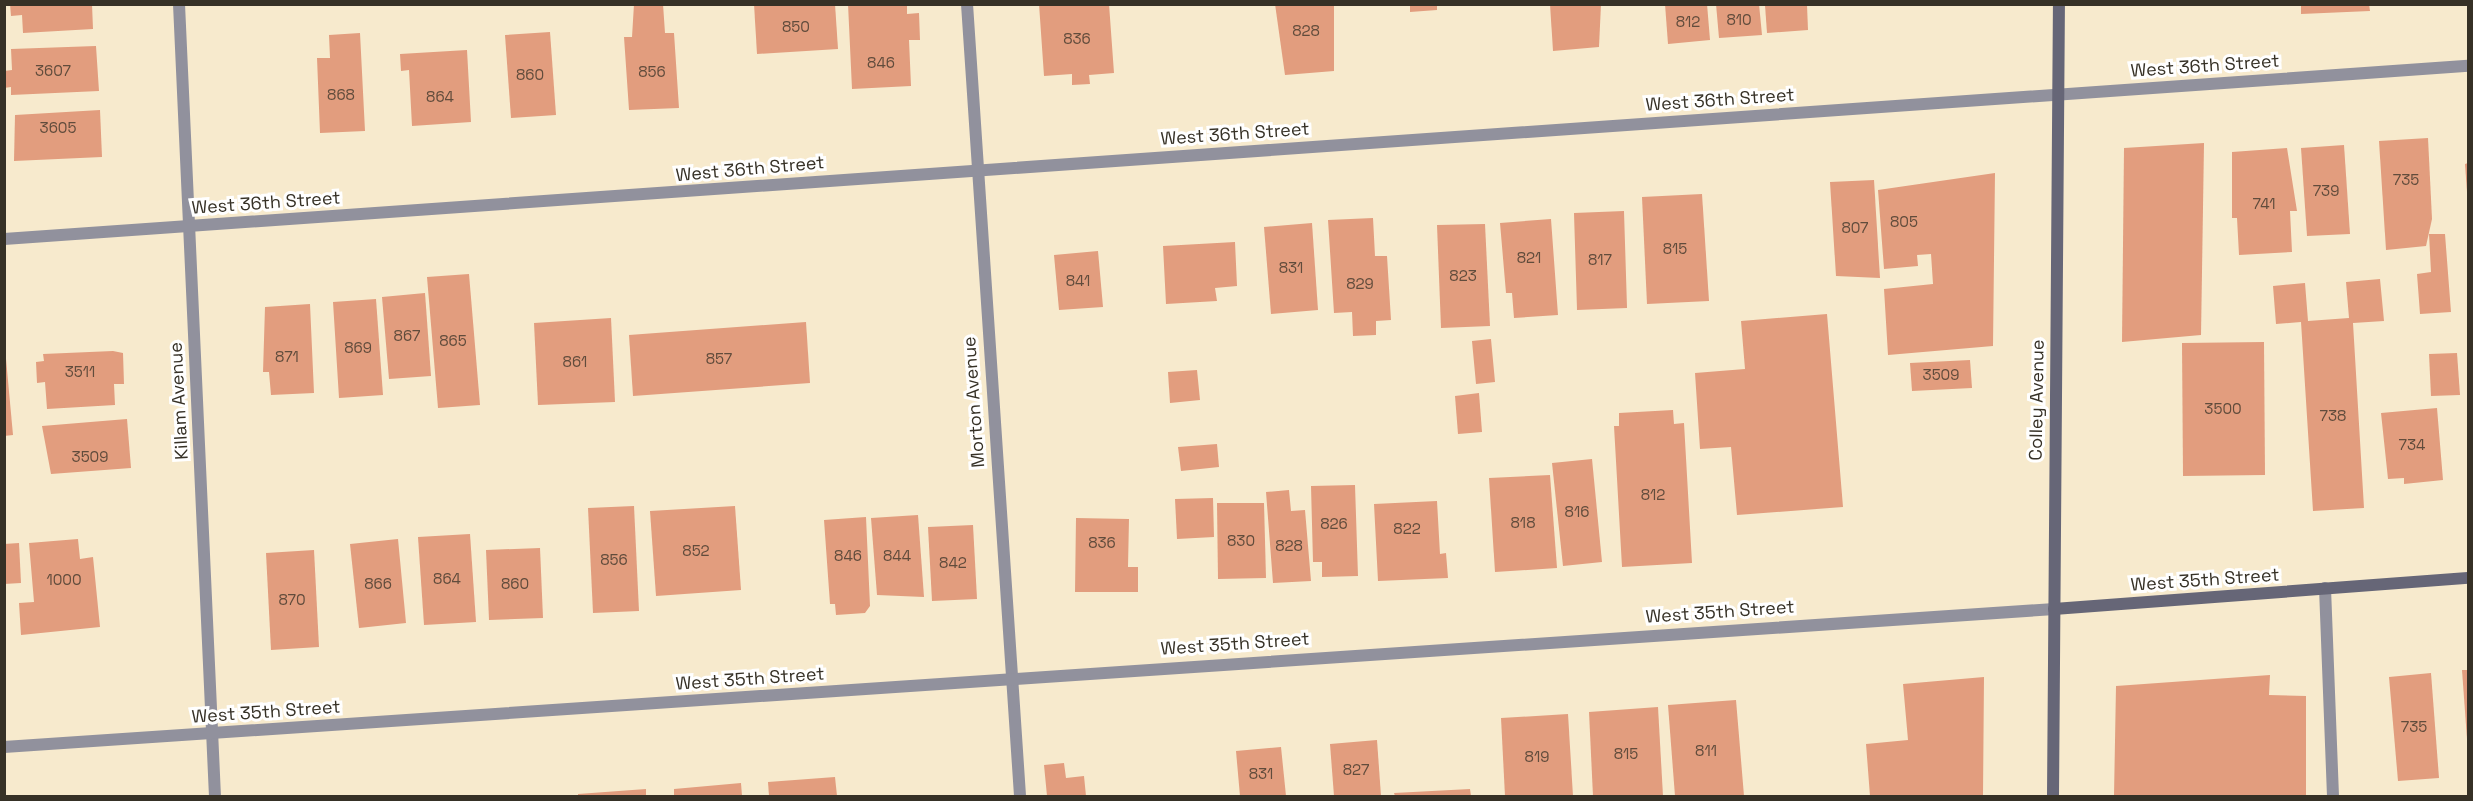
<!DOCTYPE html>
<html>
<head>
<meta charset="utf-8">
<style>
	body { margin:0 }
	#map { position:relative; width:2473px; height:801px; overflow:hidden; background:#f7eacd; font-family:"Space Grotesk",sans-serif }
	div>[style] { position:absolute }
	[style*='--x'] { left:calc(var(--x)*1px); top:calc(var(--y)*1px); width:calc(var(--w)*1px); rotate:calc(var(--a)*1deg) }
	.building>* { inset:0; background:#e29d7e }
	.lane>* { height:12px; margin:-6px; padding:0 6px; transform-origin:6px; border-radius:6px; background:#91919d }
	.street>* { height:12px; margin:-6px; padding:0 6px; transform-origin:6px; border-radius:6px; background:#91919d }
	.secondary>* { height:12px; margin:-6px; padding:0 6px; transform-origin:6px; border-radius:6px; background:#667 }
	span { translate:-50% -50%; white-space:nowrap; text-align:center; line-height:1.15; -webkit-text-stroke:6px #fff; paint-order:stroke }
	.number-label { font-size:15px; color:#614c3c }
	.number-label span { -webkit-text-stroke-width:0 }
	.street-label { font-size:18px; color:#363126 }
	.frame { position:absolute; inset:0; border:6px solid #363126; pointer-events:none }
</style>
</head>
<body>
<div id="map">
	<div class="building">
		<div style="clip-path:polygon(10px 4px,92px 4px,93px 29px,23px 33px,22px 15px,11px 16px)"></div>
		<div style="clip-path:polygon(634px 4px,663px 4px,665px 33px,674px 33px,679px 108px,629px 110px,624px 37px,632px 37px)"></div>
		<div style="clip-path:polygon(754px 4px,835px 4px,838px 49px,757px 54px)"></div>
		<div style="clip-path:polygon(848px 4px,907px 4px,907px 14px,919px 13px,920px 40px,909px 40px,911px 86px,852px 89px)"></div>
		<div style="clip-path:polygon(1039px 4px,1109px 4px,1114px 73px,1089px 75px,1090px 84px,1072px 85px,1072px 74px,1044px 76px)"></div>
		<div style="clip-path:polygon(1275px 4px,1334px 4px,1334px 71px,1285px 75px)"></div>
		<div style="clip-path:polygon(1410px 4px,1437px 4px,1437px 10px,1410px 12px)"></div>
		<div style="clip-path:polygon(1550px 4px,1601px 4px,1599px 47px,1553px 51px)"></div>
		<div style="clip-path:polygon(1665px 4px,1707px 4px,1710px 40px,1668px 44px)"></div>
		<div style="clip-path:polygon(1716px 4px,1759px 4px,1762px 35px,1719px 38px)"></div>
		<div style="clip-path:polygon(2301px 4px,2369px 4px,2370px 11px,2301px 14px)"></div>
		<div style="clip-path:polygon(1765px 5px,1807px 5px,1808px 30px,1767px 33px)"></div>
		<div style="clip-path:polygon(550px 32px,556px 115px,511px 118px,505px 35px)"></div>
		<div style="clip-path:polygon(360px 33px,365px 131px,320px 133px,317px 58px,330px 58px,329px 35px)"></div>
		<div style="clip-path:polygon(96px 46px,99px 91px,11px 95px,11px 87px,4px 88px,4px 71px,12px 70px,11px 49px)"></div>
		<div style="clip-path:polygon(467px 50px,471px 122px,412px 126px,409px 70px,401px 71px,400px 54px)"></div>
		<div style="clip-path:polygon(100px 110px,102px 157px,14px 161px,15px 115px)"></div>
		<div style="clip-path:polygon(2428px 138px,2432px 219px,2426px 246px,2386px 250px,2379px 141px)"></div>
		<div style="clip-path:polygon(2204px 143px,2201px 335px,2122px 342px,2124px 148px)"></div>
		<div style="clip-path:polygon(2344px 145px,2350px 234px,2307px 236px,2301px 148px)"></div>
		<div style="clip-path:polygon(2287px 148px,2297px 211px,2290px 211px,2292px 252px,2239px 255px,2237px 218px,2232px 218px,2232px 152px)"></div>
		<div style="clip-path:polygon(2468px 163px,2468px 192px,2467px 192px,2465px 164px)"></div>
		<div style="clip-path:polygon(1995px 173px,1993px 346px,1888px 355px,1884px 289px,1933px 284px,1931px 254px,1917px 255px,1918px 266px,1884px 269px,1878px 190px)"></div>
		<div style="clip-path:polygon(1874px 180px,1880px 278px,1836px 276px,1830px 182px)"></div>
		<div style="clip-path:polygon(1702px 194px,1709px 301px,1647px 304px,1642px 197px)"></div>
		<div style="clip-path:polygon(1624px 211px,1627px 308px,1577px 310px,1574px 213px)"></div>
		<div style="clip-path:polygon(1373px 218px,1375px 256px,1387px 256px,1391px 320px,1376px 321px,1376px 335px,1353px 336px,1352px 312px,1334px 313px,1328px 220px)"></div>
		<div style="clip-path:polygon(1551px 219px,1558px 315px,1514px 318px,1512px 293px,1506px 293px,1500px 223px)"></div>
		<div style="clip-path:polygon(1312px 223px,1318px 310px,1271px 314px,1264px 227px)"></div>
		<div style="clip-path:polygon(1485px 224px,1490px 326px,1441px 328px,1437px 225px)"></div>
		<div style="clip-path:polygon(2429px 234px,2445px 234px,2451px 312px,2420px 314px,2417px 274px,2431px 272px)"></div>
		<div style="clip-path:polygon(1235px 242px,1237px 286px,1215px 288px,1217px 301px,1166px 304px,1163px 246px)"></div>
		<div style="clip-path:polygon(1098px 251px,1103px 307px,1059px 310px,1054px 255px)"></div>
		<div style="clip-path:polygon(469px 274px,480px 405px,438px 408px,427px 277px)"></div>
		<div style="clip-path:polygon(2380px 279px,2384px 321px,2353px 323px,2364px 508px,2313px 511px,2301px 322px,2276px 324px,2273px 286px,2305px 283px,2308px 321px,2349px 318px,2346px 282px)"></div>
		<div style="clip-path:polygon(425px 293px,431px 376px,389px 379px,382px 297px)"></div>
		<div style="clip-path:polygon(376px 299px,383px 395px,339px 398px,333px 302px)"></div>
		<div style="clip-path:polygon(310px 304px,314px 393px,271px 395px,269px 372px,263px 372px,265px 307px)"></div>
		<div style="clip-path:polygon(1827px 314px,1843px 507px,1737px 515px,1731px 447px,1700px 449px,1695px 373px,1745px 369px,1741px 321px)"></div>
		<div style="clip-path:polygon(611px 318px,615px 402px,538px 405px,534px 323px)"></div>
		<div style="clip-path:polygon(806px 322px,810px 383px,633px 396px,629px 335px)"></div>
		<div style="clip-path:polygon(4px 337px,13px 435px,4px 436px)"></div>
		<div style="clip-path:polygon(1491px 339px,1495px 382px,1476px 384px,1472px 341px)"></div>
		<div style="clip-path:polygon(2264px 342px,2265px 475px,2183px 476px,2182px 343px)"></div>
		<div style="clip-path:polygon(113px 351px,123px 353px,124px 384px,114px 384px,115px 405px,47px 409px,45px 382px,37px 383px,36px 362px,44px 361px,43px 354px)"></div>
		<div style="clip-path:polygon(2457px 353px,2460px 395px,2431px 396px,2429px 354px)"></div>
		<div style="clip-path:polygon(1970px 360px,1972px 388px,1912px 391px,1910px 363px)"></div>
		<div style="clip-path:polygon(1197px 370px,1200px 400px,1170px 403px,1168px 372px)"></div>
		<div style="clip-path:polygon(1479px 393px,1482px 432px,1458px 434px,1455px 396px)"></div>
		<div style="clip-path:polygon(2437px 408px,2443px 480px,2404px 484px,2404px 478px,2388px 479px,2381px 413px)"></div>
		<div style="clip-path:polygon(1673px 410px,1674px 424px,1684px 423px,1692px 563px,1622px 567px,1614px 426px,1619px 426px,1619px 413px)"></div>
		<div style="clip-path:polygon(127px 419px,131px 468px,51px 474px,42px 426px)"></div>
		<div style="clip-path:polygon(1217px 444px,1219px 467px,1181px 471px,1178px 447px)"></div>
		<div style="clip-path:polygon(1592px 459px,1602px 562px,1563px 566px,1552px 463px)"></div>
		<div style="clip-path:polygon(1550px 475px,1557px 568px,1495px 572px,1489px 478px)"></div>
		<div style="clip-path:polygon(1355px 485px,1358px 576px,1322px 577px,1322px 562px,1313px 562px,1311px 486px)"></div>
		<div style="clip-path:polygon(1289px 490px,1291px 511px,1305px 510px,1311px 581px,1273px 583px,1266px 492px)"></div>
		<div style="clip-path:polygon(1213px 498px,1214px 537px,1177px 539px,1175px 499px)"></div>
		<div style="clip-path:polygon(1437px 501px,1440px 554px,1446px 553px,1448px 578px,1378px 581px,1374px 504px)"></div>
		<div style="clip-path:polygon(1217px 503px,1264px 503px,1266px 578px,1218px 579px)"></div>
		<div style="clip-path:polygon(634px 506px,639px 611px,593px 613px,588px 508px)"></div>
		<div style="clip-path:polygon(735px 506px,741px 590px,656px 596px,650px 511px)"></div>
		<div style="clip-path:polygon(918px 515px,924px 597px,877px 595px,871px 518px)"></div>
		<div style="clip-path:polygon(866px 517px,870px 606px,865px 613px,836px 615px,835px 604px,830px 604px,824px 520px)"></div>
		<div style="clip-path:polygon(1076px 518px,1129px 519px,1128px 567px,1138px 567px,1138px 592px,1075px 592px)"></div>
		<div style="clip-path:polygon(973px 525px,977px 599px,932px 601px,928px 527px)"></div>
		<div style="clip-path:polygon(470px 534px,476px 622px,424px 625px,418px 537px)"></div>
		<div style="clip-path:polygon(78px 539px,80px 559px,93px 557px,100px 627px,21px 635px,19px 603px,34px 602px,29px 543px)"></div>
		<div style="clip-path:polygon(398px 539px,406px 623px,359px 628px,350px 544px)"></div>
		<div style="clip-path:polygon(19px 543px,21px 583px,4px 584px,4px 544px)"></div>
		<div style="clip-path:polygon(540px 548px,543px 618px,489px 620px,486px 550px)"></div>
		<div style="clip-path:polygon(314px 550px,319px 647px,271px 650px,266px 553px)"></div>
		<div style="clip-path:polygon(2462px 670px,2468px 670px,2468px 739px,2467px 739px)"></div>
		<div style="clip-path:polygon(2431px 673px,2439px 778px,2398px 781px,2389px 677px)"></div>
		<div style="clip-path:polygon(2270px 675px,2269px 695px,2306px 696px,2306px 796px,2114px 796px,2116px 686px)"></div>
		<div style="clip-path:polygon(1984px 677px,1983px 796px,1870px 796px,1866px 744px,1908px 740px,1903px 684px)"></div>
		<div style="clip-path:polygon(1736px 700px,1744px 796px,1675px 796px,1668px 705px)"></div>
		<div style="clip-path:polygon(1658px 707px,1663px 796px,1593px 796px,1589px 712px)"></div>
		<div style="clip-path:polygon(1568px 714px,1573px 796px,1505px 796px,1501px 718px)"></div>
		<div style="clip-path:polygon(1377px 740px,1381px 796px,1334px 796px,1330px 744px)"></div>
		<div style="clip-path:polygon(1281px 747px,1286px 796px,1240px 796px,1236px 751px)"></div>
		<div style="clip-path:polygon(1064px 763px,1066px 778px,1084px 776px,1086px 796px,1047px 796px,1044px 765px)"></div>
		<div style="clip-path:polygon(835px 777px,837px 796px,769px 796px,768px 782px)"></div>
		<div style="clip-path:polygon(741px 783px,742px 796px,674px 796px,674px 789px)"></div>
		<div style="clip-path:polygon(646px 789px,646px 796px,578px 796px,578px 794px)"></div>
		<div style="clip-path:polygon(1470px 789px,1471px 796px,1395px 796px,1394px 793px)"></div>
	</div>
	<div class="lane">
		<div style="--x:2325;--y:588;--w:208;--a:87.8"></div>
	</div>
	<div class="street">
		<div style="--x:179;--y:4;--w:793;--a:87.4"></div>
		<div style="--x:967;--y:4;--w:794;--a:86.17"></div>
		<div style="--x:4;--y:239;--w:2470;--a:-4.02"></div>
		<div style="--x:4;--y:747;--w:2055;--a:-3.85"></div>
	</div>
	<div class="secondary">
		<div style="--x:2054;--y:609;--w:415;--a:-4.3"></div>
		<div style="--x:2053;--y:796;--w:792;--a:-89.57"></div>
	</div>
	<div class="number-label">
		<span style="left:1739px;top:20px">810</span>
		<span style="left:1688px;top:22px">812</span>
		<span style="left:796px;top:27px">850</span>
		<span style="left:1306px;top:31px">828</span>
		<span style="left:1077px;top:39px">836</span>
		<span style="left:881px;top:63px">846</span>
		<span style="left:53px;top:71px">3607</span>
		<span style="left:652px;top:72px">856</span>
		<span style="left:530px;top:75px">860</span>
		<span style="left:341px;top:95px">868</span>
		<span style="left:440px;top:97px">864</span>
		<span style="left:58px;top:128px">3605</span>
		<span style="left:2406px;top:180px">735</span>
		<span style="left:2326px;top:191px">739</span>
		<span style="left:2264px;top:204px">741</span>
		<span style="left:1904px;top:222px">805</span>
		<span style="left:1855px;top:228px">807</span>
		<span style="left:1675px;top:249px">815</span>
		<span style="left:1529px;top:258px">821</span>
		<span style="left:1600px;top:260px">817</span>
		<span style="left:1291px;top:268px">831</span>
		<span style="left:1463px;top:276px">823</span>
		<span style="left:1078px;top:281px">841</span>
		<span style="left:1360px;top:284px">829</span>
		<span style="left:407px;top:336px">867</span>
		<span style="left:453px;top:341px">865</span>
		<span style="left:358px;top:348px">869</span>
		<span style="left:287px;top:357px">871</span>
		<span style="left:719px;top:359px">857</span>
		<span style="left:575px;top:362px">861</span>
		<span style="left:80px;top:372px">3511</span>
		<span style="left:1941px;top:375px">3509</span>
		<span style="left:2223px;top:409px">3500</span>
		<span style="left:2333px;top:416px">738</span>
		<span style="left:2412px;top:445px">734</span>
		<span style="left:90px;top:457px">3509</span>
		<span style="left:1653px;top:495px">812</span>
		<span style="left:1577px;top:512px">816</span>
		<span style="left:1523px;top:523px">818</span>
		<span style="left:1334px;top:524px">826</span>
		<span style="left:1407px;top:529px">822</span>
		<span style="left:1241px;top:541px">830</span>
		<span style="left:1102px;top:543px">836</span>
		<span style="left:1289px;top:546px">828</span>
		<span style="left:696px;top:551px">852</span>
		<span style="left:848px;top:556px">846</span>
		<span style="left:897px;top:556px">844</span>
		<span style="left:614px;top:560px">856</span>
		<span style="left:953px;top:563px">842</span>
		<span style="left:447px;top:579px">864</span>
		<span style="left:64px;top:580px">1000</span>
		<span style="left:378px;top:584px">866</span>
		<span style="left:515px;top:584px">860</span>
		<span style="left:292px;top:600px">870</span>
		<span style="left:2414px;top:727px">735</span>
		<span style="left:1706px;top:751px">811</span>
		<span style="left:1626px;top:754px">815</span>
		<span style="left:1537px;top:757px">819</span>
		<span style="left:1356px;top:770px">827</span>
		<span style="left:1261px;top:774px">831</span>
	</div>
	<div class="street-label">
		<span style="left:2205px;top:66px;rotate:-4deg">West 36th Street</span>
		<span style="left:1720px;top:100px;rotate:-4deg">West 36th Street</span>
		<span style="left:1235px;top:134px;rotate:-4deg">West 36th Street</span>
		<span style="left:750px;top:169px;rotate:-5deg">West 36th Street</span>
		<span style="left:266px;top:203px;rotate:-4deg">West 36th Street</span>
		<span style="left:2037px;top:400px;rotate:-89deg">Colley Avenue</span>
		<span style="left:179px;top:401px;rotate:-93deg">Killam Avenue</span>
		<span style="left:974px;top:402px;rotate:-94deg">Morton Avenue</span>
		<span style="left:2205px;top:580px;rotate:-4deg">West 35th Street</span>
		<span style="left:1720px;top:612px;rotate:-4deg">West 35th Street</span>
		<span style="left:1235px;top:644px;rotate:-4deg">West 35th Street</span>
		<span style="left:750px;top:679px;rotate:-4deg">West 35th Street</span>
		<span style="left:266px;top:712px;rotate:-4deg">West 35th Street</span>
	</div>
	<div class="frame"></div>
</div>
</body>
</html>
